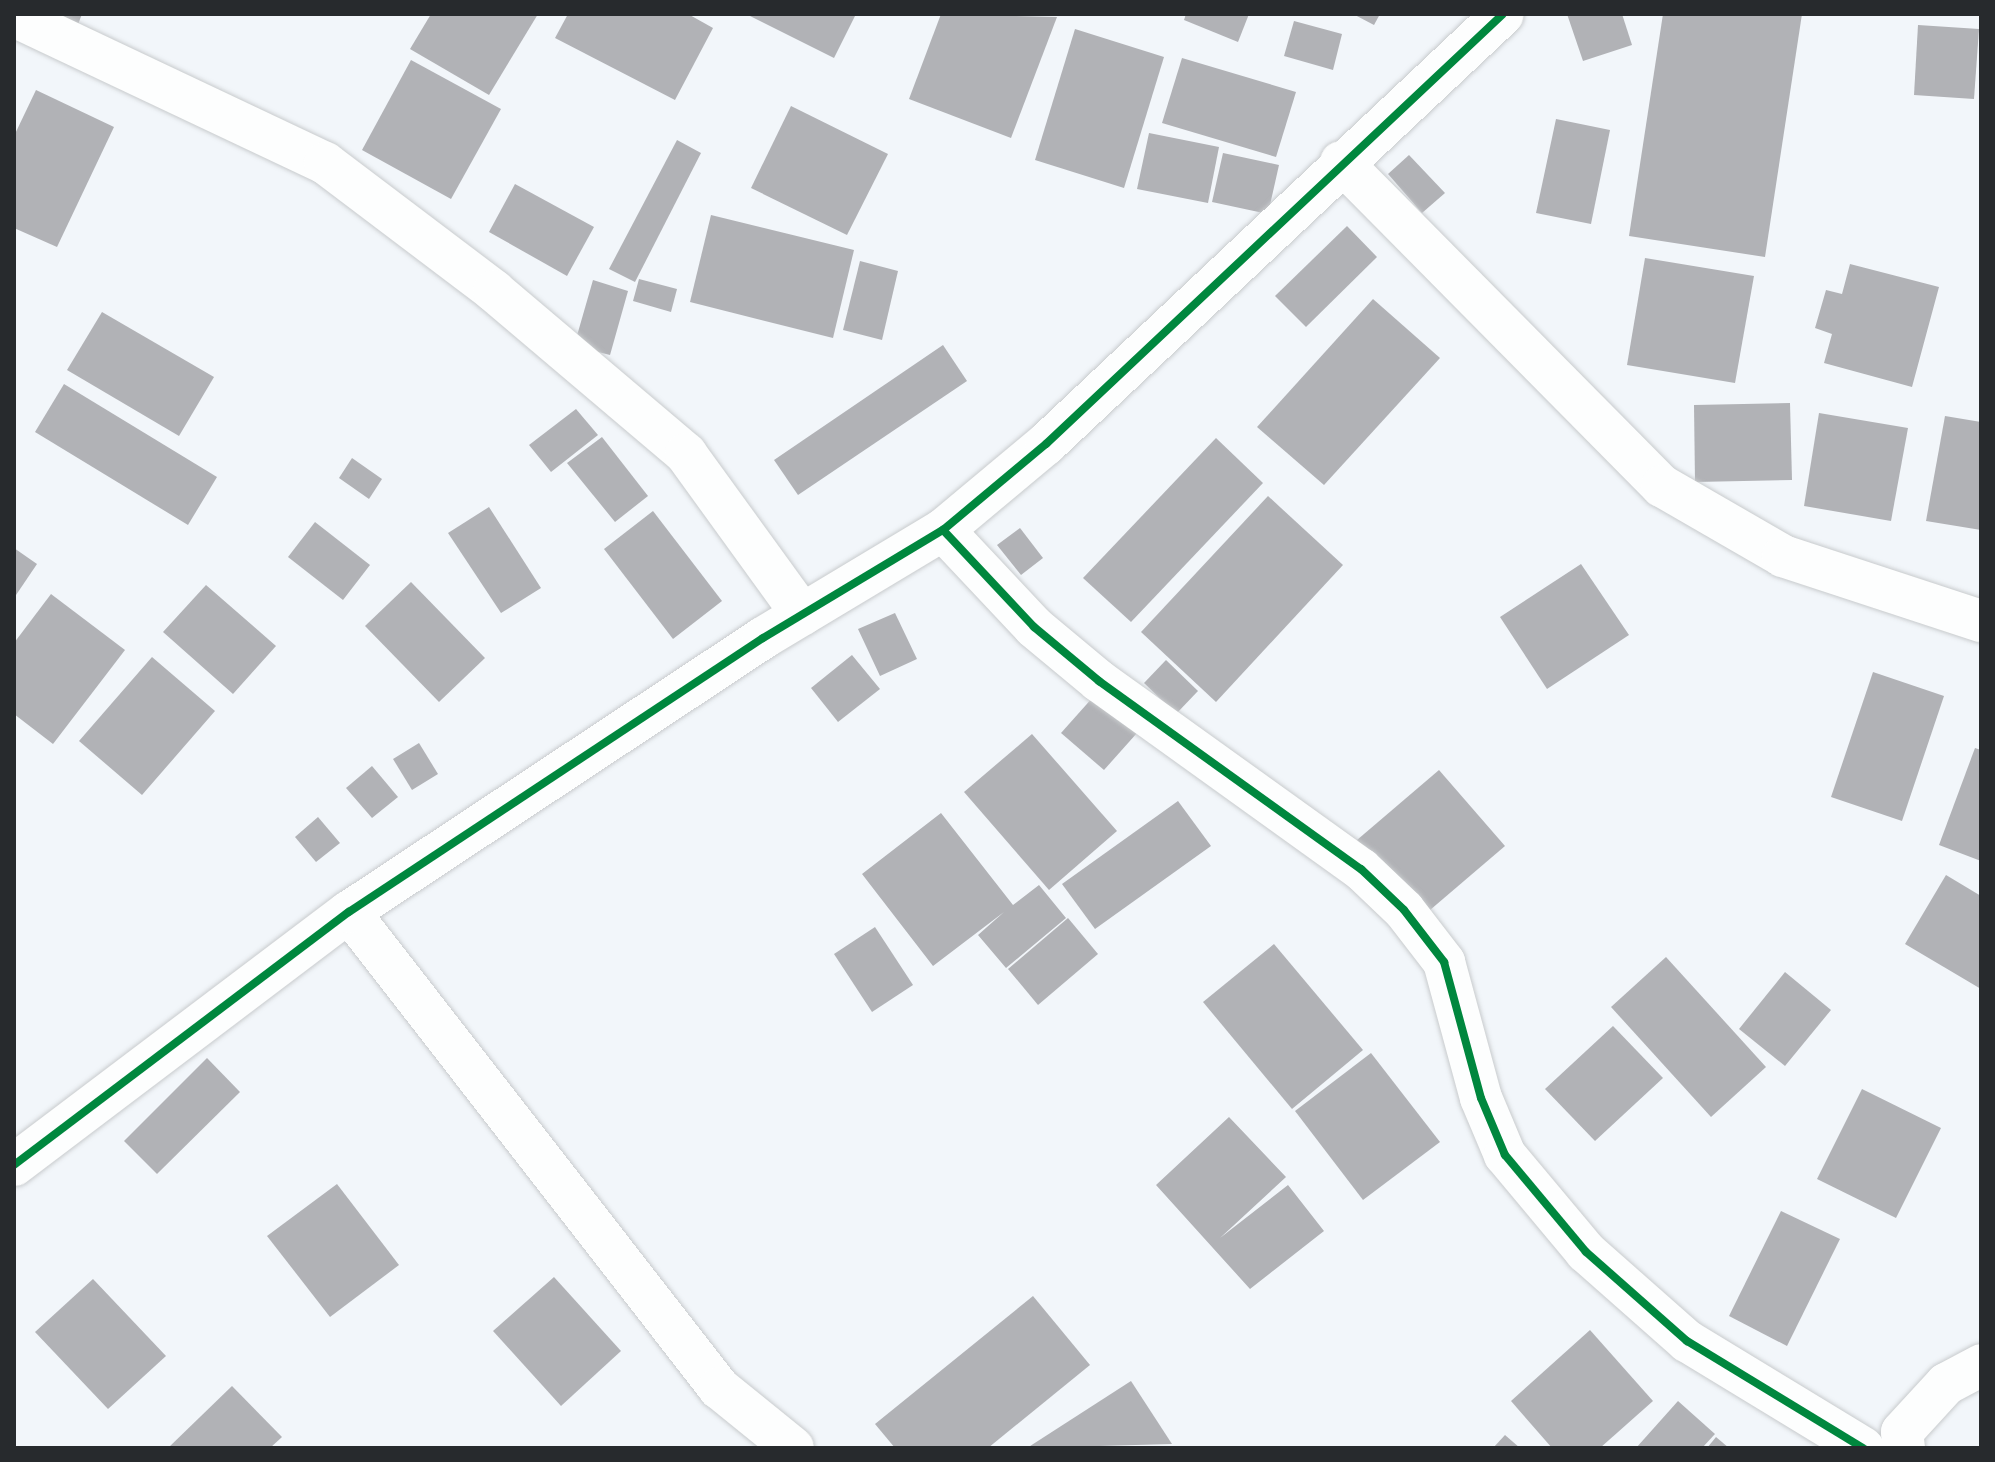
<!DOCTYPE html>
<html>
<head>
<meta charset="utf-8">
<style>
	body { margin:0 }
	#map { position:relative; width:1995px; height:1462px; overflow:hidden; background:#f2f6fa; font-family:Literata,serif }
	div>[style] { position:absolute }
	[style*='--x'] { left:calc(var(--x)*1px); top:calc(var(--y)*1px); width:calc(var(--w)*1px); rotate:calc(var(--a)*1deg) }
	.building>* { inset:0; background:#b1b2b6 }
	.roads { filter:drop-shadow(0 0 2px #c8cbcd) drop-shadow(0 0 2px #c8cbcd) }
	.minor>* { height:42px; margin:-21px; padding:0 21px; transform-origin:21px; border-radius:21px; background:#fdfefe }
	.cycleway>* { height:8px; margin:-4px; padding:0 4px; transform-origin:4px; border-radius:4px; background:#00873e }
	span { translate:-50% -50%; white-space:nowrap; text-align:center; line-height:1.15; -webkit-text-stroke:6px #fff; paint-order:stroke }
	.frame { position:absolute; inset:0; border:16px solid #272a2d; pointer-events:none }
</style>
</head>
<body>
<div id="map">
	<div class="building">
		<div style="clip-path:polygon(43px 14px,82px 14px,77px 27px)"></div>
		<div style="clip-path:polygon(431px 14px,538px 14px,489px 95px,410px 49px)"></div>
		<div style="clip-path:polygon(568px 14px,688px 14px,713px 28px,675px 100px,555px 38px)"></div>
		<div style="clip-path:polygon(746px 14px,856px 14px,834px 58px)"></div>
		<div style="clip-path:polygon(941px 14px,1057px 17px,1011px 138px,909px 99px)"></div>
		<div style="clip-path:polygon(1186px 14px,1249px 14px,1238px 42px,1184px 20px)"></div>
		<div style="clip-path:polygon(1353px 14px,1380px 14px,1374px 25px)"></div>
		<div style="clip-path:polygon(1567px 14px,1622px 14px,1632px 45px,1583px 61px)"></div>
		<div style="clip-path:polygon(1663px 14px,1802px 14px,1765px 257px,1629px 236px)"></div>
		<div style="clip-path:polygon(1294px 21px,1342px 34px,1333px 70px,1284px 56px)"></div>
		<div style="clip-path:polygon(1918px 25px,1979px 29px,1974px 99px,1914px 95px)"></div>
		<div style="clip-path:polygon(1075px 29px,1164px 57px,1124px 188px,1035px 160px)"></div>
		<div style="clip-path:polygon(1182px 58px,1296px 92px,1276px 157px,1162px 123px)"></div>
		<div style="clip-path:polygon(411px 60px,501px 109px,451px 199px,362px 150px)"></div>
		<div style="clip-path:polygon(36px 90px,114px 127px,57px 247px,14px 228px,14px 136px)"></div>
		<div style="clip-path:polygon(791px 106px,888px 154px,847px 235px,751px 188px)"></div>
		<div style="clip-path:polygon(1556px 119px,1610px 130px,1591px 224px,1536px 213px)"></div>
		<div style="clip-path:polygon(1149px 133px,1219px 147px,1208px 203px,1137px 189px)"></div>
		<div style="clip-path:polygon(677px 140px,701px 153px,635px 282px,609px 269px)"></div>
		<div style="clip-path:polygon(1223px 153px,1279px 165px,1268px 214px,1212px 202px)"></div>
		<div style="clip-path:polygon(1409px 155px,1445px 193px,1422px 213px,1388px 174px)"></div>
		<div style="clip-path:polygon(515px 184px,594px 227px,567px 276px,489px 232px)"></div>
		<div style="clip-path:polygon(711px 215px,854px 250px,833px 338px,690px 302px)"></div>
		<div style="clip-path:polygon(1347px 226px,1377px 257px,1306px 327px,1275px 296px)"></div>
		<div style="clip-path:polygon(1645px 258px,1754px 276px,1735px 383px,1627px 365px)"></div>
		<div style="clip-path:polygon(860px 261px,898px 271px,882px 340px,843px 330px)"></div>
		<div style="clip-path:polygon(1850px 264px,1939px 287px,1912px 387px,1824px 363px,1832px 334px,1815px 328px,1826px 290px,1842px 294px)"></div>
		<div style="clip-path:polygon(639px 279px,677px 289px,671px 312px,633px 301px)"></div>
		<div style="clip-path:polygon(593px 280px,628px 291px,610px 355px,574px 346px)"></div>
		<div style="clip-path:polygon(1373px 299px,1440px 358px,1324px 485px,1257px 427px)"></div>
		<div style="clip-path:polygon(102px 312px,214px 377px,179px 436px,67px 370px)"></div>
		<div style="clip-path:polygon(943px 345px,967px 381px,798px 495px,774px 460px)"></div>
		<div style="clip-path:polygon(64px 384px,217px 477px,188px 525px,35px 432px)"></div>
		<div style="clip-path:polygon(1790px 403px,1792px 480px,1695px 482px,1694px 405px)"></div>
		<div style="clip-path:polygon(576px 409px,598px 435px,551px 472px,529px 445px)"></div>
		<div style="clip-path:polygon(1819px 413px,1908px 428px,1891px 521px,1804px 506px)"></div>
		<div style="clip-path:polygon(1945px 416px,1981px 422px,1981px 530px,1926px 521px)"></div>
		<div style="clip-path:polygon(602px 437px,648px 496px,615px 522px,567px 463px)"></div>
		<div style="clip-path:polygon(1216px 438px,1263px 483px,1131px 622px,1083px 578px)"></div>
		<div style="clip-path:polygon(352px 458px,382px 479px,369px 499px,339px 478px)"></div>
		<div style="clip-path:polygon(1268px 496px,1343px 565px,1216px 702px,1141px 632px)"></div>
		<div style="clip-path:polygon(489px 507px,541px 588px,501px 613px,448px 533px)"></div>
		<div style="clip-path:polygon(653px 511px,722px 601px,673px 639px,604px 549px)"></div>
		<div style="clip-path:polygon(315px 522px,370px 565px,343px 600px,288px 557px)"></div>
		<div style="clip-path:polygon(1020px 528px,1043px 558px,1021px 575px,997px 545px)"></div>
		<div style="clip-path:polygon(14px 548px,37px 564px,14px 598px)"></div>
		<div style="clip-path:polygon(1581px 564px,1629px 635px,1547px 689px,1500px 617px)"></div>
		<div style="clip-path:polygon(411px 582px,485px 658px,439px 702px,365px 626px)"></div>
		<div style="clip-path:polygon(206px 585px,276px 646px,233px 694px,163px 632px)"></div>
		<div style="clip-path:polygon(51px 594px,125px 650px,53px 744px,14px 714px,14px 643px)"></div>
		<div style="clip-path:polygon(895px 613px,917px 659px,880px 676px,858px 629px)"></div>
		<div style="clip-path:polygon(852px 655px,880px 689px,838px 722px,811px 688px)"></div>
		<div style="clip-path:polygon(152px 657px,215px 711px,142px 795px,79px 741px)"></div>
		<div style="clip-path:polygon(1166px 660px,1198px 691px,1176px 714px,1144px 683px)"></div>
		<div style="clip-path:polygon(1873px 672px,1944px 696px,1902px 821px,1831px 797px)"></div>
		<div style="clip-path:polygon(1094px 696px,1137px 733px,1104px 770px,1061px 733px)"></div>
		<div style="clip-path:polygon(1032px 734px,1117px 831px,1049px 890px,964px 792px)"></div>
		<div style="clip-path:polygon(419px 743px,438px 774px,412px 790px,393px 759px)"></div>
		<div style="clip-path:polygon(1975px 748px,1981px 750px,1981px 861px,1939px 845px)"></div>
		<div style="clip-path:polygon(372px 766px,398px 797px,372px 818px,346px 788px)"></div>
		<div style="clip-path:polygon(1439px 770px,1505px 846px,1423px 916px,1357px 840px)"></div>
		<div style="clip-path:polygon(1178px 801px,1211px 846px,1095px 929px,1062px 884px)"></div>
		<div style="clip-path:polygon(941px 813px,1013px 905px,1039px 885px,1066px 918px,1006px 968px,978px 935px,1004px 912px,933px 966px,862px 874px)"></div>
		<div style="clip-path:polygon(318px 817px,340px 843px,316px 862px,295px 837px)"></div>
		<div style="clip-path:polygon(1946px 875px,1981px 896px,1981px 989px,1905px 944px)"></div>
		<div style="clip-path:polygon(1068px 918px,1098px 954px,1038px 1005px,1008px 969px)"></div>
		<div style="clip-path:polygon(875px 927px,913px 985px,872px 1012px,834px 954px)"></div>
		<div style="clip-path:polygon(1274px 944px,1363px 1050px,1292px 1109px,1203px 1002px)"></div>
		<div style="clip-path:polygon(1666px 957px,1766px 1067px,1711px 1117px,1611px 1007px)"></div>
		<div style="clip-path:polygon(1785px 972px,1831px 1010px,1785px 1066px,1739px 1029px)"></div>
		<div style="clip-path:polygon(1613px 1026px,1663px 1078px,1595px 1141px,1545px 1089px)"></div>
		<div style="clip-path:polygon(1371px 1053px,1440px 1142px,1363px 1200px,1295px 1111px)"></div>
		<div style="clip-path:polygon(207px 1058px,240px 1092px,157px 1174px,124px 1141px)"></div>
		<div style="clip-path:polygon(1862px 1089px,1941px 1128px,1896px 1218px,1817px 1179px)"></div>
		<div style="clip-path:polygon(1229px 1117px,1286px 1177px,1220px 1238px,1288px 1185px,1324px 1231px,1250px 1289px,1156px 1185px)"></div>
		<div style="clip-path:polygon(337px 1184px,399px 1265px,330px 1317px,267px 1236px)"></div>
		<div style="clip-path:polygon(1781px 1211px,1840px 1239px,1787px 1346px,1729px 1316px)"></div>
		<div style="clip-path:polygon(554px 1277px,621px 1351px,561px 1406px,493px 1331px)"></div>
		<div style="clip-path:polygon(93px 1279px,166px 1356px,108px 1409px,35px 1332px)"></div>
		<div style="clip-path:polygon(1033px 1296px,1090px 1365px,988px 1448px,895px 1448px,875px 1424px)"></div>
		<div style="clip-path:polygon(1590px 1330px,1653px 1401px,1600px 1448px,1552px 1448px,1511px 1401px)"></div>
		<div style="clip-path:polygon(1131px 1381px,1172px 1444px,1027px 1448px)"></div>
		<div style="clip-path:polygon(232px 1386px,282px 1437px,270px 1448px,168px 1448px)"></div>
		<div style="clip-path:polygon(1678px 1401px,1715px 1434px,1702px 1448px,1636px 1448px)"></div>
		<div style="clip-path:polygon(1505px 1435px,1520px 1448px,1493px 1448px)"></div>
		<div style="clip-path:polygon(1716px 1437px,1729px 1448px,1707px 1448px)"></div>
	</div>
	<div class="roads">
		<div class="minor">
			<div style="--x:14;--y:16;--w:344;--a:25.3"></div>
			<div style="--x:325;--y:163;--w:212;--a:37.1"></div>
			<div style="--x:494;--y:291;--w:252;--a:40.3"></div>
			<div style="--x:686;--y:454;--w:198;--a:54.1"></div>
			<div style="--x:1341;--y:162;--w:456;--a:45.3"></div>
			<div style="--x:1662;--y:486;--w:140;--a:30"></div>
			<div style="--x:1783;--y:556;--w:208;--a:18.2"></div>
			<div style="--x:943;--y:530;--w:133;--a:46.8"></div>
			<div style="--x:1034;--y:627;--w:85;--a:39.7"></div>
			<div style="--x:1099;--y:681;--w:322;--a:35.7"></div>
			<div style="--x:1361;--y:869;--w:59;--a:43.6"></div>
			<div style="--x:1404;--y:910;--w:66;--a:52.4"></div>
			<div style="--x:1444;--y:962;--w:141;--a:74.8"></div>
			<div style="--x:1481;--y:1098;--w:62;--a:67.2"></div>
			<div style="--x:1505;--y:1155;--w:126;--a:50.1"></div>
			<div style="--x:1586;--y:1252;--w:135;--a:41.4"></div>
			<div style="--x:1687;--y:1341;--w:206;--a:31.3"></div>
			<div style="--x:349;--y:912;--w:603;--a:52.14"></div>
			<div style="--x:719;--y:1388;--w:95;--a:39"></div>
			<div style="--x:14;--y:1165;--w:420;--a:-37.1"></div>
			<div style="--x:349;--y:912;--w:496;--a:-33.5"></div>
			<div style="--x:763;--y:638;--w:210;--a:-31"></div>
			<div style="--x:943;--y:530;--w:134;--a:-39.9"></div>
			<div style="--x:1046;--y:444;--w:627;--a:-43.26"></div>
			<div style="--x:1904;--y:1448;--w:16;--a:-97"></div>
			<div style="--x:1902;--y:1432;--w:65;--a:-47.5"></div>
			<div style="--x:1946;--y:1384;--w:40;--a:-28"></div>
		</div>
	</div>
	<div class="cycleway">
		<div style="--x:943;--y:530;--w:133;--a:46.8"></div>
		<div style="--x:1034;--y:627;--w:85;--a:39.7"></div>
		<div style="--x:1099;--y:681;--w:322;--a:35.7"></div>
		<div style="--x:1361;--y:869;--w:59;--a:43.6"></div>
		<div style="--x:1404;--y:910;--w:66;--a:52.4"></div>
		<div style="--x:1444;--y:962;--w:141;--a:74.8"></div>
		<div style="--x:1481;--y:1098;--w:62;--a:67.2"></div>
		<div style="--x:1505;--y:1155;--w:126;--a:50.1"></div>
		<div style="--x:1586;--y:1252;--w:135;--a:41.4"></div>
		<div style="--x:1687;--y:1341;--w:206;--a:31.3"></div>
		<div style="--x:14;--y:1165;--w:420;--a:-37.1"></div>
		<div style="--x:349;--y:912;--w:496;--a:-33.5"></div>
		<div style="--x:763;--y:638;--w:210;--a:-31"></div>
		<div style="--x:943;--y:530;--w:134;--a:-39.9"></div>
		<div style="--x:1046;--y:444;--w:627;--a:-43.26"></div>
	</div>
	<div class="frame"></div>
</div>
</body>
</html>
